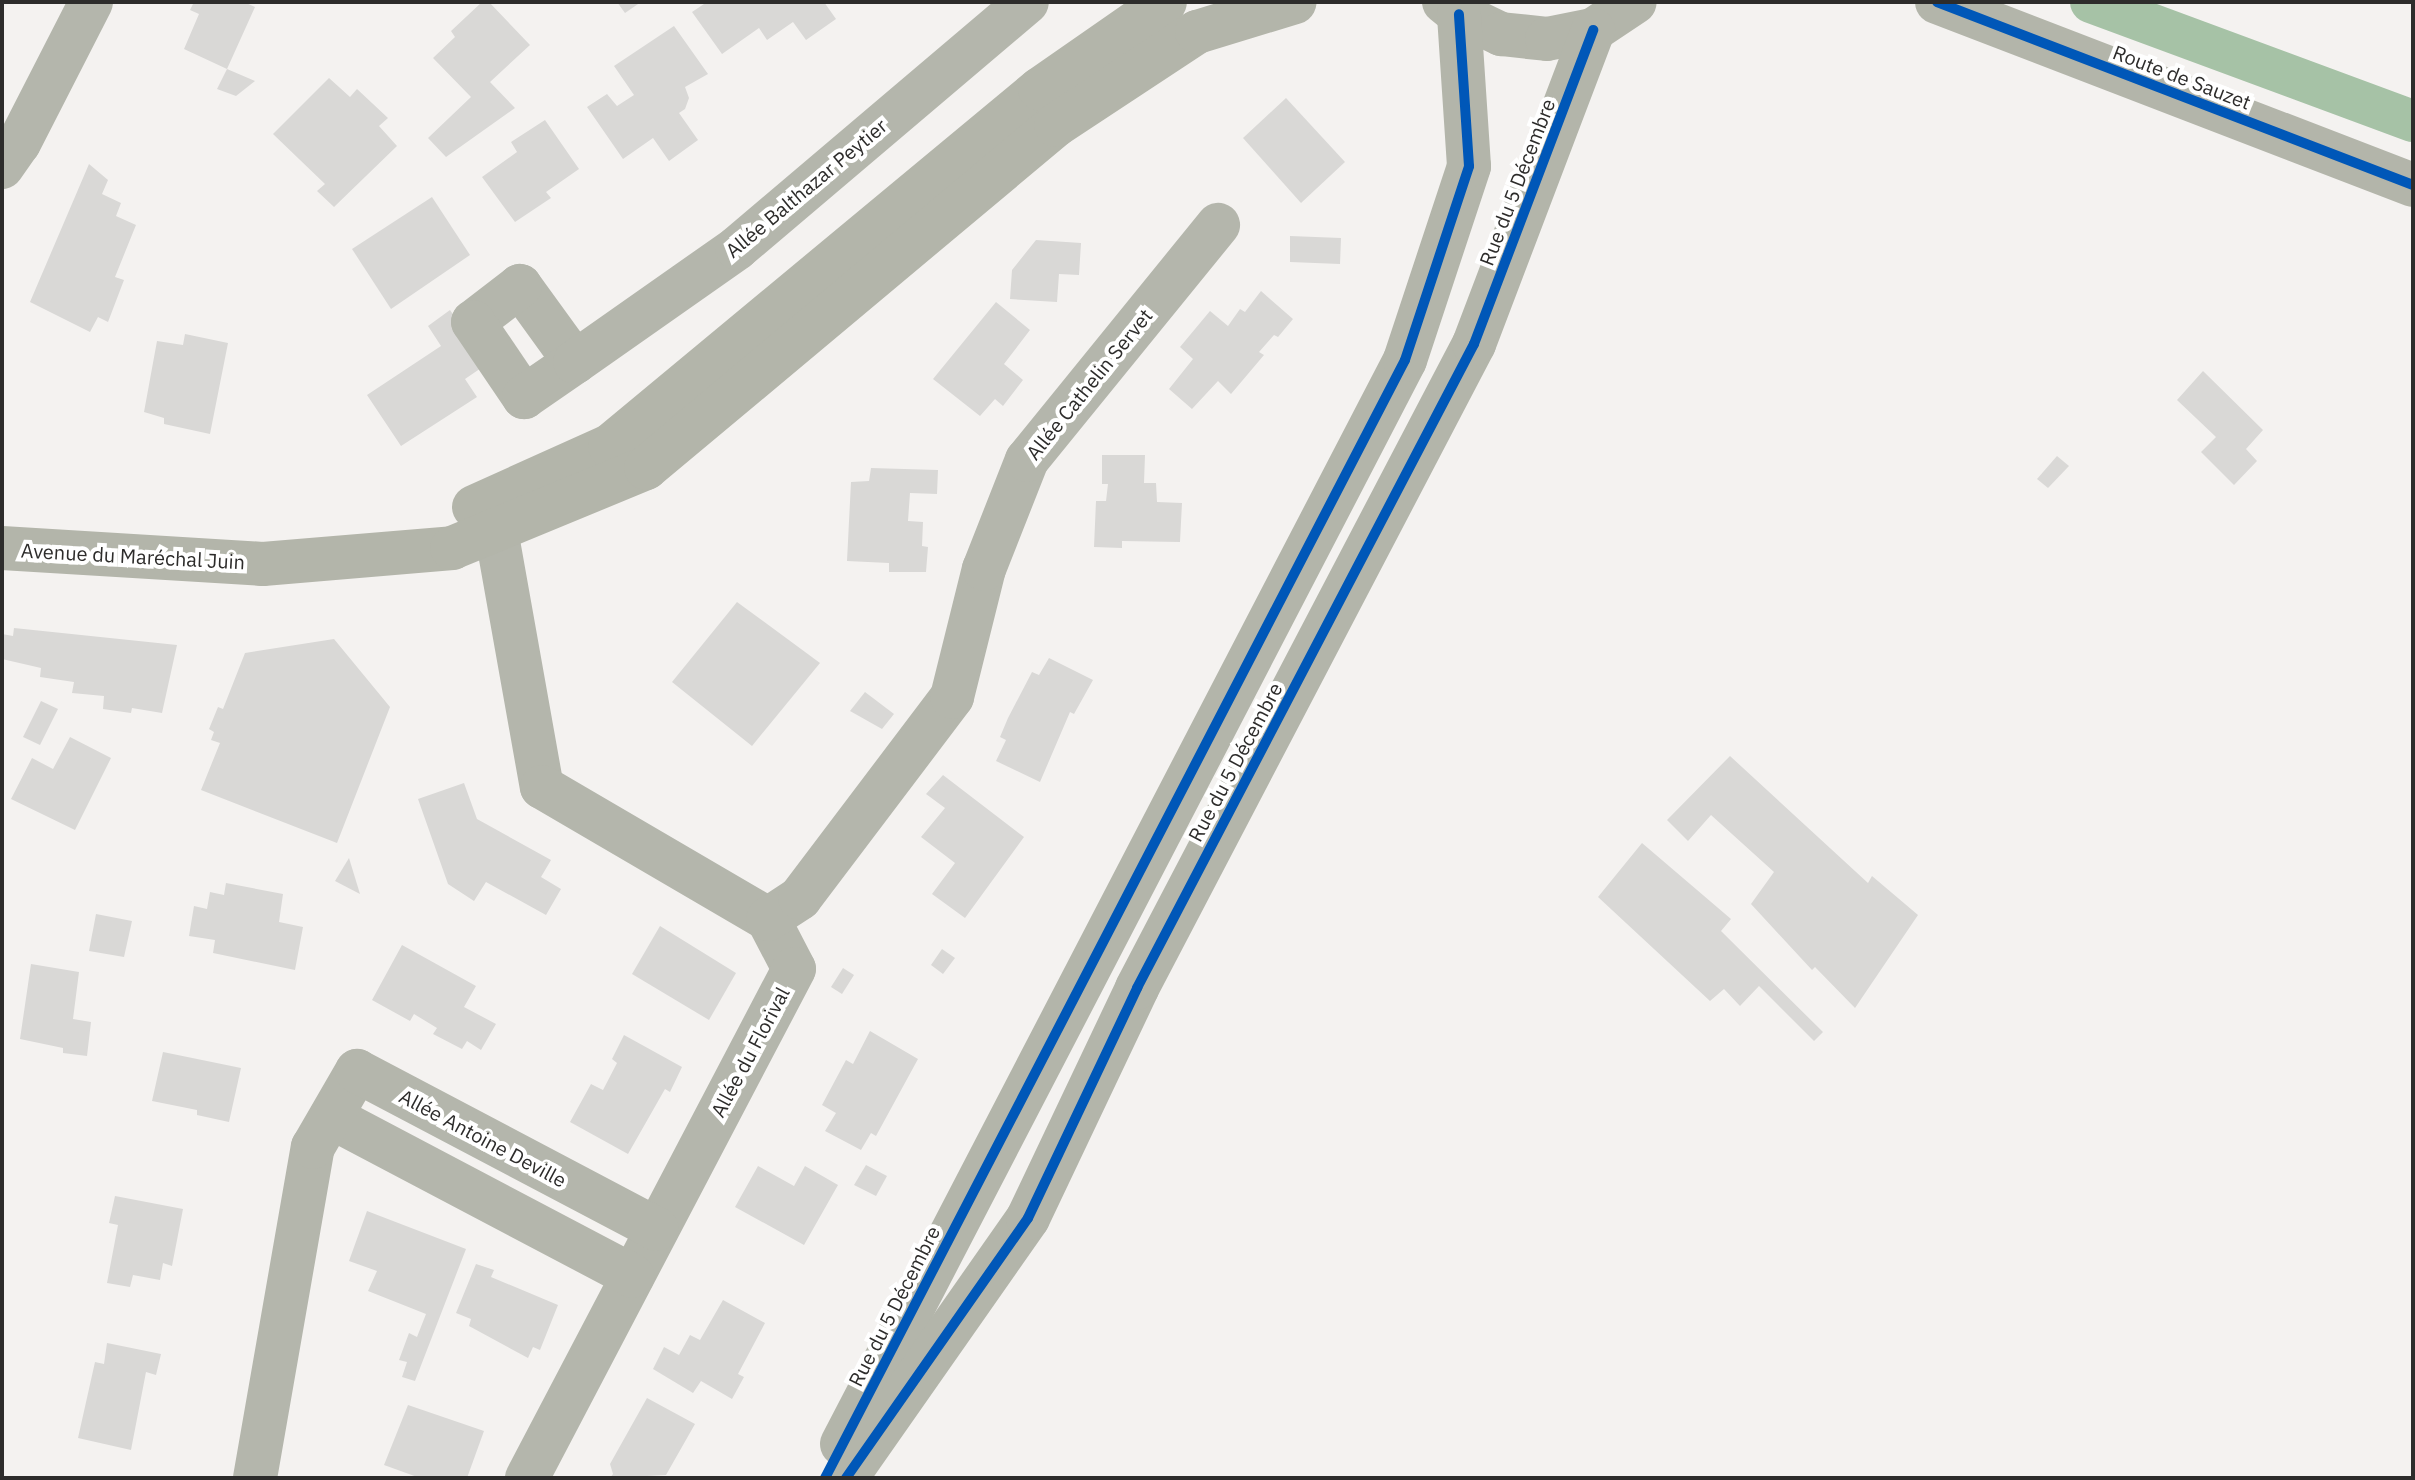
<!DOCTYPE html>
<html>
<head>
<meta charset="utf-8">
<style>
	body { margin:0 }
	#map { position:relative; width:2415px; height:1480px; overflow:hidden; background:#f4f2f0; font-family:"IBM Plex Sans",sans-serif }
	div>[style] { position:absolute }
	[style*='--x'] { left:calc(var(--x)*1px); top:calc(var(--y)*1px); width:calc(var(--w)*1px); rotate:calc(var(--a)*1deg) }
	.canal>* { height:42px; margin:-21px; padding:0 21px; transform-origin:21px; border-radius:21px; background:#a6c2a6 }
	.building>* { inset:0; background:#d9d8d6 }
	.minor>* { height:44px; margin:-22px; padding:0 22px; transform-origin:22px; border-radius:22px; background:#b4b6ac }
	.secondary>* { height:44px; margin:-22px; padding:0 22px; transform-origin:22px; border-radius:22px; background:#b3b5aa }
	.cycleway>* { height:10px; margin:-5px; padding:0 5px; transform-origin:5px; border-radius:5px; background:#0057b8 }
	span { translate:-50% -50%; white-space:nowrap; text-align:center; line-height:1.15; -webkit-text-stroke:8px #fff; paint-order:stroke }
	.street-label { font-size:20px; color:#2d2c2b }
	.frame { position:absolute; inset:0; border:4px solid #2d2c2b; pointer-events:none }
</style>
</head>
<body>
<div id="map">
	<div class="canal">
		<div style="--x:2091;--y:2;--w:343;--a:20.3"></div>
	</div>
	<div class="building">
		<div style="clip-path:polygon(194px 2px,244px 2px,255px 7px,227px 69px,184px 49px,199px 14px,190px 10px)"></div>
		<div style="clip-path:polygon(482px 2px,489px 2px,530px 45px,490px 82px,515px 108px,446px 157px,428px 138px,471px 97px,433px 58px,455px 37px,451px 31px)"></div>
		<div style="clip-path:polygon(617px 2px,641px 2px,625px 13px)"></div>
		<div style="clip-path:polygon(707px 2px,824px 2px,836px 19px,806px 40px,793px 22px,767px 40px,759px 28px,722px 54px,692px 12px)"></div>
		<div style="clip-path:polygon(674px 26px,708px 74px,685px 87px,689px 98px,685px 109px,679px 113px,698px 140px,669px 161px,653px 138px,623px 159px,587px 107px,607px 94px,617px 106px,634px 95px,614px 66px)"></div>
		<div style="clip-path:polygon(227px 69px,255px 81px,236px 96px,217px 89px)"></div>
		<div style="clip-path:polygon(329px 78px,350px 97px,357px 89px,388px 118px,379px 126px,397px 146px,334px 207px,317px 191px,325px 184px,273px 134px)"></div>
		<div style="clip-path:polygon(1286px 98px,1345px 162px,1301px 203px,1243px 138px)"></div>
		<div style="clip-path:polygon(545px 120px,579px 169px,546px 192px,551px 198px,515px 222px,482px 177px,517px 152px,511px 142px)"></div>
		<div style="clip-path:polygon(89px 164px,108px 180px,102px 194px,121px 203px,116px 216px,136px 225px,115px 277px,124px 280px,108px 322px,98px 317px,90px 332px,30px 302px)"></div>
		<div style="clip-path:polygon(432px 197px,470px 255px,391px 309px,352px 249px)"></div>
		<div style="clip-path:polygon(1290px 236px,1341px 238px,1340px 264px,1290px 262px)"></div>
		<div style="clip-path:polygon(1036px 240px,1081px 243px,1079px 275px,1059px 274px,1057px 302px,1010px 299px,1012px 270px)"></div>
		<div style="clip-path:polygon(1261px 291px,1293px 319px,1278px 337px,1274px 335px,1259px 352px,1264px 355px,1231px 394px,1218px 381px,1192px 409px,1169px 389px,1193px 359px,1180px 347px,1210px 311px,1228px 326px,1240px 309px,1245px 312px)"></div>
		<div style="clip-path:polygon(996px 302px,1030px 330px,1004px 364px,1023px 380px,1003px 406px,995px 399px,980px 416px,933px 379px)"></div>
		<div style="clip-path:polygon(450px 310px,487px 364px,465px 379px,477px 397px,401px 446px,367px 395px,441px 346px,428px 326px)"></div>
		<div style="clip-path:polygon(185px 334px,228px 343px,210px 434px,164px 424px,164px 418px,144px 412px,157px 341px,183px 345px)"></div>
		<div style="clip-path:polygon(2203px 371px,2263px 430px,2246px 449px,2257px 461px,2234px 485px,2201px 452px,2216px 437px,2177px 400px)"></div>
		<div style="clip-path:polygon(1102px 455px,1145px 455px,1144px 483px,1156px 483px,1157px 502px,1182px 503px,1180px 542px,1122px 541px,1122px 548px,1094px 547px,1096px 501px,1106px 501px,1108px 484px,1102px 484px)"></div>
		<div style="clip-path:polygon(2057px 456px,2069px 466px,2048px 488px,2037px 479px)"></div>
		<div style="clip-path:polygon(871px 468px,938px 470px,937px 494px,910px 493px,908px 521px,923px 522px,922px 546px,928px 547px,926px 572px,889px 572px,889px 563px,847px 561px,851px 482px,869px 481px)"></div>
		<div style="clip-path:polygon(737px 602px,820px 663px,752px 746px,672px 682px)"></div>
		<div style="clip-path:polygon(14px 628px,177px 645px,162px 713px,132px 708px,131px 713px,103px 709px,104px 696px,72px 693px,74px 682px,40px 677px,41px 668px,2px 659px,2px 634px,13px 636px)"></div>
		<div style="clip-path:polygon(334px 639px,390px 707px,337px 843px,201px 790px,220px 743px,211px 740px,214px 732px,209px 729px,218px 707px,223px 709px,245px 653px)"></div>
		<div style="clip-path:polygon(1049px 658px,1093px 680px,1074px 714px,1070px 712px,1040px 782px,996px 761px,1006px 740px,1000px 737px,1008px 718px,1032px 672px,1039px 675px)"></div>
		<div style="clip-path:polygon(865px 692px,894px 714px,882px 729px,850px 711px)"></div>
		<div style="clip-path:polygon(41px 701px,58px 709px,40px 745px,23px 737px)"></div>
		<div style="clip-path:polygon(70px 737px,111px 758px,75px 830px,11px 799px,32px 758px,53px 769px)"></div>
		<div style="clip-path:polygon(1730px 756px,1868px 883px,1872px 876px,1918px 915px,1855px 1008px,1815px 967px,1812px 970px,1751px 904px,1774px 872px,1711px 815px,1688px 841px,1667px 820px)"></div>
		<div style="clip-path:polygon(943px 775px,1024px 837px,965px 918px,932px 894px,955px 863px,921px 837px,945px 808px,926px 794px)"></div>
		<div style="clip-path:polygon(464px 783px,477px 819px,551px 860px,541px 877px,561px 889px,546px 915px,486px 882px,474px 901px,448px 884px,418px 799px)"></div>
		<div style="clip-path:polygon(1642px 843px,1731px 919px,1721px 931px,1823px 1032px,1814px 1041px,1759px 986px,1740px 1006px,1724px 989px,1710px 1001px,1598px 897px)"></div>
		<div style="clip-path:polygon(349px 858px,360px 894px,335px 881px)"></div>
		<div style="clip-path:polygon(226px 883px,283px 894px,279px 922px,303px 927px,295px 970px,213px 953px,215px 940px,189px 936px,194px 906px,207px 909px,210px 892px,224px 895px)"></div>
		<div style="clip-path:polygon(96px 914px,132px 921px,124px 957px,89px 951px)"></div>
		<div style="clip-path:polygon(660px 926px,736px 973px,709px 1020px,632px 974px)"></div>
		<div style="clip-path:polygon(402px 945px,476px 986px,464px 1007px,496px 1024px,481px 1050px,467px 1041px,462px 1049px,433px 1034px,437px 1028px,414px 1014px,410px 1021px,372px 1000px)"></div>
		<div style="clip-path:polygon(942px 949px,955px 958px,943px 974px,931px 965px)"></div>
		<div style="clip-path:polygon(31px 964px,79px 972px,73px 1019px,91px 1022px,87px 1056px,63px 1053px,63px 1048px,20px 1039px)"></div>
		<div style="clip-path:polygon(843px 968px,854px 975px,842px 994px,831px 987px)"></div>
		<div style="clip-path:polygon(870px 1031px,918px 1059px,876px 1136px,871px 1133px,861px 1150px,825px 1131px,836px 1113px,822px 1105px,846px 1060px,853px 1064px)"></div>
		<div style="clip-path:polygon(624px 1035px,682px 1067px,670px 1092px,665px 1089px,628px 1154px,570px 1122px,591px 1084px,603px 1090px,617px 1063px,612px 1059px)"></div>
		<div style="clip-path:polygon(163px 1052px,241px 1068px,229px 1122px,197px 1115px,197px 1110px,152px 1101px)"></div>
		<div style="clip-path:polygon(866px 1165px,887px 1176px,876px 1196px,854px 1185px)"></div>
		<div style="clip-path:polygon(758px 1166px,794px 1186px,805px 1166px,838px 1185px,804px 1245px,735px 1207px)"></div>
		<div style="clip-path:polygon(115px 1196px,183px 1209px,172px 1266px,163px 1263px,160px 1280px,133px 1275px,130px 1287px,107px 1283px,118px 1225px,109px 1223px)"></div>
		<div style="clip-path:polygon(367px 1211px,466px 1249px,415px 1381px,402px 1377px,407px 1362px,399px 1360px,409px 1333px,417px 1337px,426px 1314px,368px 1291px,377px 1271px,349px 1261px)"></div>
		<div style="clip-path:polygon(476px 1264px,494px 1270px,491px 1277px,558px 1305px,540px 1350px,533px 1347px,528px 1358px,469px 1326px,471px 1319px,456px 1313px)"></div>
		<div style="clip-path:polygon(723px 1300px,765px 1323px,738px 1374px,744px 1377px,732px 1399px,701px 1381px,693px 1393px,653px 1369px,664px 1347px,679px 1355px,690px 1335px,700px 1340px)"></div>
		<div style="clip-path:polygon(107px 1343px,161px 1354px,156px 1375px,146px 1372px,131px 1450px,78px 1438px,95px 1362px,104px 1364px)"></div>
		<div style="clip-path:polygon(647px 1398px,695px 1424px,666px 1475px,610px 1478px,613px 1474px,610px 1464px)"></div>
		<div style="clip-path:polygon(408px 1405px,484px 1431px,467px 1478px,420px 1478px,384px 1465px)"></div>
	</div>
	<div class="minor">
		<div style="--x:2;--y:167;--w:29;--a:-55"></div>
		<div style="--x:19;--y:143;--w:158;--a:-62.9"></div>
		<div style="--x:575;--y:362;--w:94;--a:-125.9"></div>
		<div style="--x:520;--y:286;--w:59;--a:142.5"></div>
		<div style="--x:473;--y:322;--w:91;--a:55.8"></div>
		<div style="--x:524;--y:397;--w:62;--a:-34.5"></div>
		<div style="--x:575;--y:362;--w:198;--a:-35.1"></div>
		<div style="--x:737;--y:248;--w:380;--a:-40.3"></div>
		<div style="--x:496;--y:530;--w:261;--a:79.9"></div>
		<div style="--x:542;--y:787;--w:262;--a:30.3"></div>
		<div style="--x:768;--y:919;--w:56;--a:62.5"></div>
		<div style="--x:794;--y:969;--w:575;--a:117.68"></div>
		<div style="--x:768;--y:919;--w:38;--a:-33"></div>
		<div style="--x:800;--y:898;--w:252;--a:-52.9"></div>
		<div style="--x:952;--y:697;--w:132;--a:-76"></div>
		<div style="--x:984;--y:569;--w:117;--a:-68.5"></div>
		<div style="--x:1027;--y:460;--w:303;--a:-50.9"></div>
		<div style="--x:331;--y:1117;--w:341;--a:27.8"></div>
		<div style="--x:255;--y:1478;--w:336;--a:-80.1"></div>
		<div style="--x:313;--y:1147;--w:88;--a:-59.9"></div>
		<div style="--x:357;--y:1071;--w:339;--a:27.8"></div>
	</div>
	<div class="secondary">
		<div style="--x:1444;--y:2;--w:19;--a:39"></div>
		<div style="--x:1459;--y:14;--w:47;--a:25.5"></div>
		<div style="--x:1501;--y:34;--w:46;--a:6.2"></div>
		<div style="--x:1547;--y:39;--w:47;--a:-11.1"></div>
		<div style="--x:1593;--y:30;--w:50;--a:-33.7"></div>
		<div style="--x:1937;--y:2;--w:510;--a:21.03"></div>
		<div style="--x:474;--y:507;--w:149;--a:-24.2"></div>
		<div style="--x:610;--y:446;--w:559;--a:-39.7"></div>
		<div style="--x:1040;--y:89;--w:152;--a:-34.8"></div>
		<div style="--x:2;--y:548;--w:261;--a:3.5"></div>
		<div style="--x:263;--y:564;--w:190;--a:-4.8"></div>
		<div style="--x:452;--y:548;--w:210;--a:-22.4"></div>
		<div style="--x:646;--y:468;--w:535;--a:-39.92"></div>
		<div style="--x:1056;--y:125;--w:169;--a:-33.4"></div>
		<div style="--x:1197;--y:32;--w:102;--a:-17"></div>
		<div style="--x:842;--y:1444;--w:1221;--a:-62.55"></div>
		<div style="--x:1405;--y:360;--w:204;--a:-71.7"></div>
		<div style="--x:1469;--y:166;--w:152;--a:-93.8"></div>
		<div style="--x:846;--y:1478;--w:317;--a:-55"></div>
		<div style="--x:1028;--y:1218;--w:255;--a:-64.6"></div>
		<div style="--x:1137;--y:988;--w:727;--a:-62.38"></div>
		<div style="--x:1474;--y:344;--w:336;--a:-69.2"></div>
	</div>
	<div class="cycleway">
		<div style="--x:1937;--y:2;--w:510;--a:21.03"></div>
		<div style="--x:825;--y:1478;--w:1259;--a:-62.58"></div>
		<div style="--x:1405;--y:360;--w:204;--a:-71.7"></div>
		<div style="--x:1469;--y:166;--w:152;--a:-93.8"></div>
		<div style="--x:846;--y:1478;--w:317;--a:-55"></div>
		<div style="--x:1028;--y:1218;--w:255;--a:-64.6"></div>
		<div style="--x:1137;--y:988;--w:727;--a:-62.38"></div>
		<div style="--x:1474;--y:344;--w:336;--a:-69.2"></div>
	</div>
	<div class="street-label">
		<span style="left:2182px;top:77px;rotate:21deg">Route de Sauzet</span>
		<span style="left:1517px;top:182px;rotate:-69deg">Rue du 5 Décembre</span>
		<span style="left:806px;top:188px;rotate:-40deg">Allée Balthazar Peytier</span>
		<span style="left:1089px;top:384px;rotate:-51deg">Allée Cathelin Servet</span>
		<span style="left:133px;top:556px;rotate:3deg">Avenue du Maréchal Juin</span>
		<span style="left:1235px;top:762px;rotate:-62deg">Rue du 5 Décembre</span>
		<span style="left:750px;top:1052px;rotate:-62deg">Allée du Florival</span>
		<span style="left:483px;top:1138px;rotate:28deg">Allée Antoine Deville</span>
		<span style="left:894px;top:1306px;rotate:-63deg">Rue du 5 Décembre</span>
	</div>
	<div class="frame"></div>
</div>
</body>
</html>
